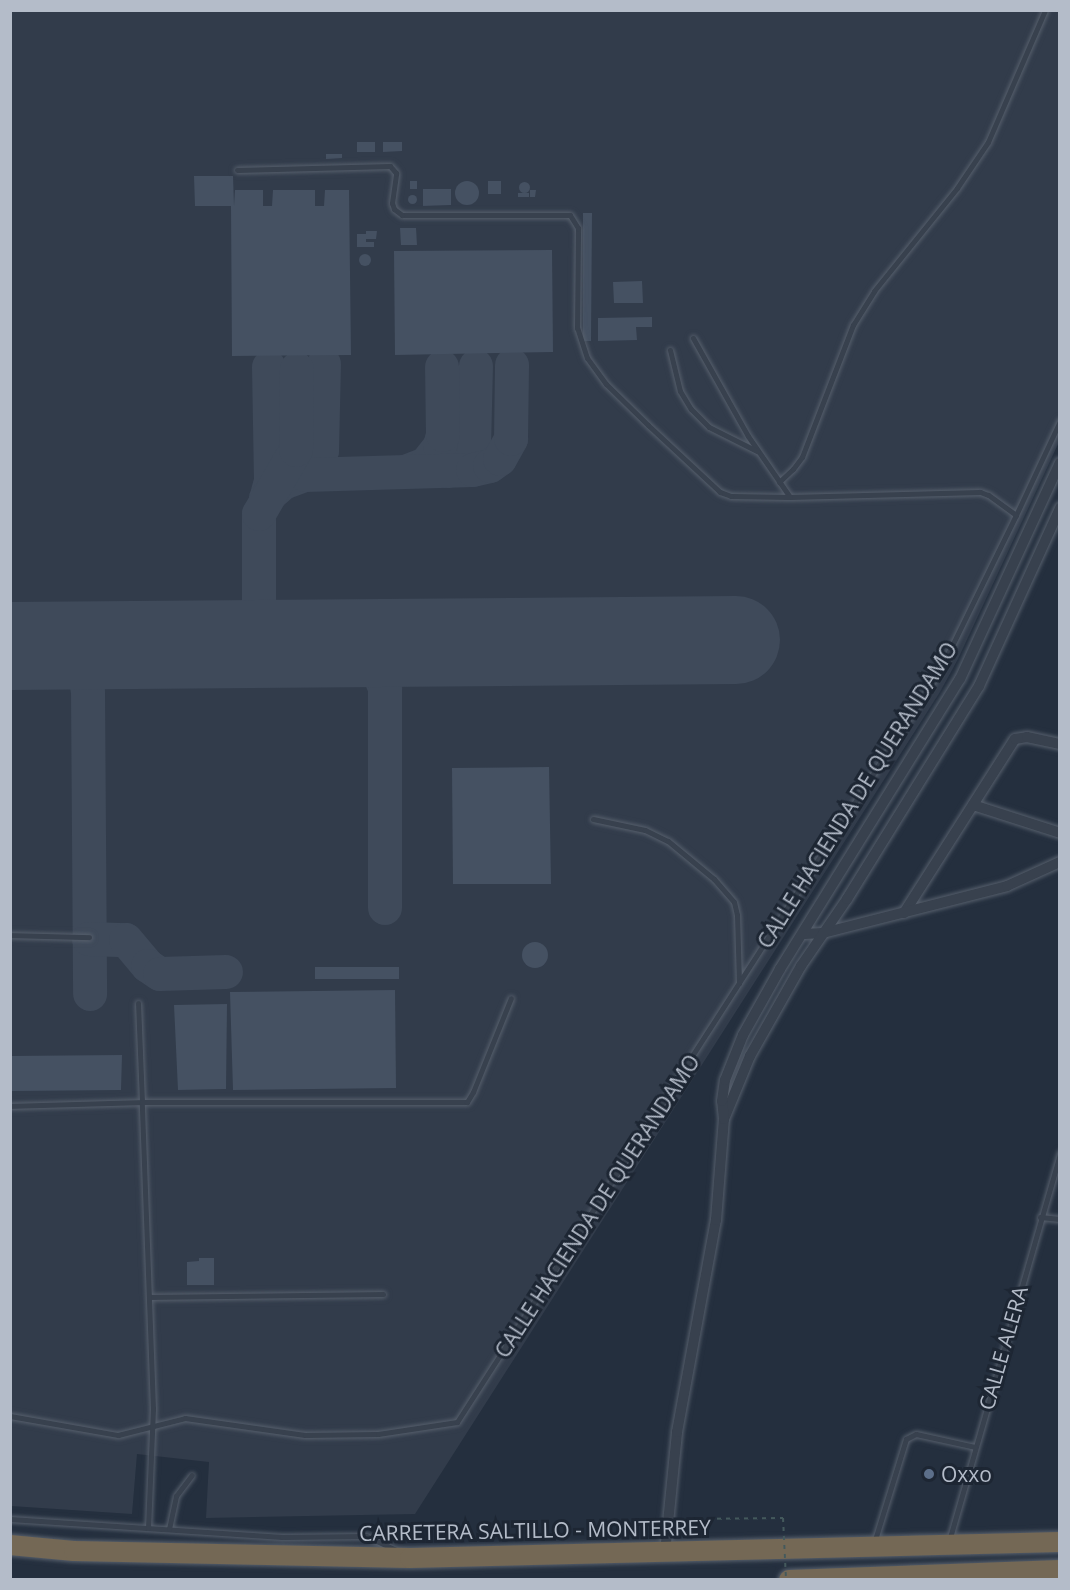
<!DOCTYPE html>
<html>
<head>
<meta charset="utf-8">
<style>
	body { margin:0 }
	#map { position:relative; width:1070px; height:1590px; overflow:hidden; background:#242f3e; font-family:"Open Sans",sans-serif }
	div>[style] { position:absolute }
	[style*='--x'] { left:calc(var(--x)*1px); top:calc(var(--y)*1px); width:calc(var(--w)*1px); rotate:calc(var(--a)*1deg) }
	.airport>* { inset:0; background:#323c4b }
	.taxiway>* { height:34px; margin:-17px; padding:0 17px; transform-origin:17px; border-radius:17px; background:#3f4a5a }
	.runway>* { height:88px; margin:-44px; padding:0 44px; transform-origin:44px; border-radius:44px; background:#3f4a5a }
	.building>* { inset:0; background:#455162 }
	.round { border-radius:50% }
	.path>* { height:2px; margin-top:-1px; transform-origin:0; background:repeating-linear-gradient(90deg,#44595c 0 4.5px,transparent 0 9px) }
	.roads { filter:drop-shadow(0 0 2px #565f6c) drop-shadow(0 0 2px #565f6c) }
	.lane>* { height:5px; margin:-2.5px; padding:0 2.5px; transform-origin:2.5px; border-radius:2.5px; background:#38414e }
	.street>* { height:10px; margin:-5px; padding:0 5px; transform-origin:5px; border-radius:5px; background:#38414e }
	.highway>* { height:20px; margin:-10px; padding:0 10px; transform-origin:10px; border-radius:10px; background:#746855 }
	.path-bridge>* { height:2px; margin-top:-1px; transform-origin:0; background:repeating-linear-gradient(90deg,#44595c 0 4.5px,transparent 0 9px) }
	.dots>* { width:16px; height:16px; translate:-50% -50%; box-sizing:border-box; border:3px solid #1d2633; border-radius:50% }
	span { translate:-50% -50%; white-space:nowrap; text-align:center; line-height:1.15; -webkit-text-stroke:6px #1d2633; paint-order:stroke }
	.street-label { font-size:21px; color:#b4bcc9 }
	.poi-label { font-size:21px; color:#b4bcc9 }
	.left { translate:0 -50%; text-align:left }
	.frame { position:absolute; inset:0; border:12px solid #b4bcc9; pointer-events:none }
</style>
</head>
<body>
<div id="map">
	<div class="airport">
		<div style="clip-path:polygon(10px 11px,1059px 11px,1059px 442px,958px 659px,940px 692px,415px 1514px,206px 1518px,209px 1462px,137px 1454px,132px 1514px,11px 1506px)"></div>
	</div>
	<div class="taxiway">
		<div style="--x:448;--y:471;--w:21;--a:-29"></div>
		<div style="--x:466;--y:461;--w:16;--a:-60"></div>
		<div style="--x:474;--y:447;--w:81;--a:-88.6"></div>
		<div style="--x:405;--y:472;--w:22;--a:-21"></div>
		<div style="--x:426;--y:464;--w:23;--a:-52"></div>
		<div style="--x:440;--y:446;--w:11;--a:-75"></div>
		<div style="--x:443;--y:435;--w:68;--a:-90.8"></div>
		<div style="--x:293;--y:478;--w:23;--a:-31"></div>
		<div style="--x:313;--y:466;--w:17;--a:-59"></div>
		<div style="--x:322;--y:451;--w:87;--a:-88.7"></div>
		<div style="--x:268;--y:492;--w:11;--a:-75"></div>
		<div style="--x:271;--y:481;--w:114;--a:-91"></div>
		<div style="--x:266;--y:498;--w:23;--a:-41"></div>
		<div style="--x:283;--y:483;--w:23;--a:-20"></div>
		<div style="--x:305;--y:475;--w:168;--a:-1.7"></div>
		<div style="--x:473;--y:470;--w:17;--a:-13"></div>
		<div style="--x:490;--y:466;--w:12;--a:-35"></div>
		<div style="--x:500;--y:459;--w:23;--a:-61"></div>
		<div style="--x:511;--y:439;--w:74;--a:-89.2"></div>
		<div style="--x:341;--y:644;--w:33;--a:31"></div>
		<div style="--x:369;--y:661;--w:11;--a:45"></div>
		<div style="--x:377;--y:669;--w:21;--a:67"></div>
		<div style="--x:385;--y:688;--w:220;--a:90"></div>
		<div style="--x:231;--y:645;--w:16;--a:-18"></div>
		<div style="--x:246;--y:640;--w:22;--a:-54"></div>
		<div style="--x:259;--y:622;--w:108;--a:-90"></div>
		<div style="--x:259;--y:514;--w:74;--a:-60"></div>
		<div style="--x:296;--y:450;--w:81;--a:-89.3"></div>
		<div style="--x:54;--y:646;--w:16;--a:14"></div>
		<div style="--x:70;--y:650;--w:13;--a:48"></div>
		<div style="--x:79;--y:660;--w:9;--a:54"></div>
		<div style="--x:84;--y:667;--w:25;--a:81"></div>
		<div style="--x:88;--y:692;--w:302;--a:89.6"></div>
		<div style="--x:89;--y:939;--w:37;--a:2"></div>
		<div style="--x:126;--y:940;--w:34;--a:50"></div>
		<div style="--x:148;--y:966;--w:14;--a:34"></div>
		<div style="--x:160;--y:974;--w:66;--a:-1.7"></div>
	</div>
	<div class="runway">
		<div style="--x:10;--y:646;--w:726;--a:-0.47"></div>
	</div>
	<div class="building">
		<div style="clip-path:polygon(357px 142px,375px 142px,375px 152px,357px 152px)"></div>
		<div style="clip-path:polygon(383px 142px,402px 142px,402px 151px,383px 152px)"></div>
		<div style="clip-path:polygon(326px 154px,342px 154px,342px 158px,326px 159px)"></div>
		<div style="clip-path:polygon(194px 176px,233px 176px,234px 206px,235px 190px,263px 190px,263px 206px,272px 206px,273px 190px,315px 190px,315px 206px,324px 206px,325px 190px,349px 190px,351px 355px,232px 356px,231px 206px,195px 206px)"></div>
		<div style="clip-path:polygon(410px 181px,417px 181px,417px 189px,410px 189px)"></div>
		<div style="clip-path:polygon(488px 181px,501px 181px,501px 194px,488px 194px)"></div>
		<div class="round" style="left:455px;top:181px;width:24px;height:24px"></div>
		<div class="round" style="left:518.5px;top:181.5px;width:11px;height:11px"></div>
		<div style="clip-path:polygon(423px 189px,451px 189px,451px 205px,423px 206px)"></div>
		<div style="clip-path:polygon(530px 190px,536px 190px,535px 197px,530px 197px)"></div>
		<div style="clip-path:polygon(518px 193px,529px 193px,529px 197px,518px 197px)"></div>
		<div class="round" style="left:407.5px;top:194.5px;width:9px;height:9px"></div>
		<div style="clip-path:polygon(583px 213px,592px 213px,591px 341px,583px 341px)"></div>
		<div style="clip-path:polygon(400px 228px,416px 228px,417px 245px,401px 245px)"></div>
		<div style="clip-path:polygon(366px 231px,377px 231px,376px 239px,366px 239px,366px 242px,374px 242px,374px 247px,357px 247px,357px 234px,366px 234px)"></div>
		<div style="clip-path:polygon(552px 250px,553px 352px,395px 355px,394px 251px)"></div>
		<div class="round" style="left:359px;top:254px;width:12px;height:12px"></div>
		<div style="clip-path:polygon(642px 281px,643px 303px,614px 303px,613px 282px)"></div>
		<div style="clip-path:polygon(652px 317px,652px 327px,636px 327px,637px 340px,598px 341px,598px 318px)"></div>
		<div style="clip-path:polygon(549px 767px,551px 884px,453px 884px,452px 768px)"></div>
		<div class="round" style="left:522px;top:942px;width:26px;height:26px"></div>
		<div style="clip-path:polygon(315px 967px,399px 967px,399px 979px,315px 979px)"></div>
		<div style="clip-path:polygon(395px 990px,396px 1088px,233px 1090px,230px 992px)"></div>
		<div style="clip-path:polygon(227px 1004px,226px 1089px,178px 1090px,174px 1005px)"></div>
		<div style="clip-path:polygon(122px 1055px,121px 1090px,10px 1091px,10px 1056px)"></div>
		<div style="clip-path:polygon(199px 1258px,214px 1258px,214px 1285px,187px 1285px,187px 1262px,199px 1261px)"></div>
	</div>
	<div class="path">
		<div style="--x:681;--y:1519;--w:102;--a:-0.6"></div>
	</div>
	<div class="roads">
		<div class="lane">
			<div style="--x:693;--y:338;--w:112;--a:60.7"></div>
			<div style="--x:748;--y:436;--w:74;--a:55.5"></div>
			<div style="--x:670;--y:350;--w:42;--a:76.3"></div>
			<div style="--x:680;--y:391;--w:21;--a:59"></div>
			<div style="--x:691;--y:409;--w:25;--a:45"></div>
			<div style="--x:709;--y:427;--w:54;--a:26.6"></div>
			<div style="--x:779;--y:482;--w:19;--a:-43"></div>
			<div style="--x:793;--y:469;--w:15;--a:-53"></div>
			<div style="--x:802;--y:457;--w:142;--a:-68.9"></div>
			<div style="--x:853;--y:325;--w:40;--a:-58"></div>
			<div style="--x:874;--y:291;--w:132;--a:-51.1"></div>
			<div style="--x:957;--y:188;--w:55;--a:-56"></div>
			<div style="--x:988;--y:142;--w:144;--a:-66.6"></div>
			<div style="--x:1016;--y:515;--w:104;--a:-64.9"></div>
			<div style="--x:593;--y:819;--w:53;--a:11.9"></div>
			<div style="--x:645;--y:830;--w:25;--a:26"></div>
			<div style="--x:668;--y:841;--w:60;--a:39.6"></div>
			<div style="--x:714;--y:879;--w:30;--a:49"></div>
			<div style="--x:734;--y:902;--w:13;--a:77"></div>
			<div style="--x:737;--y:915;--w:68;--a:88.3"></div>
			<div style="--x:10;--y:935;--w:79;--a:1.5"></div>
			<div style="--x:10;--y:1106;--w:132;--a:-1.7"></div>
			<div style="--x:142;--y:1102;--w:99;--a:-92.3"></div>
			<div style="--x:1040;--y:1217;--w:20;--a:6"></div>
			<div style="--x:150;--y:1297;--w:233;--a:-0.7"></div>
			<div style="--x:10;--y:1416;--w:110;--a:10"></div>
			<div style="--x:118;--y:1435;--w:69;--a:-14.2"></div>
			<div style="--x:185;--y:1418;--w:121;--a:8.1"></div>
			<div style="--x:305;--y:1435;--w:73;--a:-0.8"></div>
			<div style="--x:378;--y:1434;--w:80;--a:-8.6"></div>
			<div style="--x:457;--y:1422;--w:896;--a:-57.3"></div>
			<div style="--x:941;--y:668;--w:170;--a:-63.9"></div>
			<div style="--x:1016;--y:515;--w:34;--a:-144"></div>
			<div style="--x:988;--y:495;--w:9;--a:-159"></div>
			<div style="--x:980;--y:492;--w:190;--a:178.5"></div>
			<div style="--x:790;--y:497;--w:59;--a:-179"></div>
			<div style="--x:731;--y:496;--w:12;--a:-160"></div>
			<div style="--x:720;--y:492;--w:98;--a:-137.1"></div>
			<div style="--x:648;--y:425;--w:59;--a:-135.7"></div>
			<div style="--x:606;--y:384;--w:32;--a:-126"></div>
			<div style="--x:587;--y:358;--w:32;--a:-108"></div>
			<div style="--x:577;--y:328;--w:100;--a:-89.4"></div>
			<div style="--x:578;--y:228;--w:15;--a:-122"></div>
			<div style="--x:570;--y:215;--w:168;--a:180"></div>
			<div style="--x:402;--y:215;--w:10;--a:-143"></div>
			<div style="--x:394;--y:209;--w:6;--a:-108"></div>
			<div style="--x:392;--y:203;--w:30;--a:-82"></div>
			<div style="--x:396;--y:173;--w:9;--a:-131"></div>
			<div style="--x:390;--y:166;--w:153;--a:178.5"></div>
			<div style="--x:10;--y:1519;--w:273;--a:3.8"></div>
			<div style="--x:282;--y:1537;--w:84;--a:-0.7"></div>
			<div style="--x:366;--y:1536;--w:35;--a:25"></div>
			<div style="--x:148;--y:1528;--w:119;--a:-87.6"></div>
			<div style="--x:153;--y:1409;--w:307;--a:-92.1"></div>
			<div style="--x:142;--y:1102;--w:325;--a:0"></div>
			<div style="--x:467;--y:1102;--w:12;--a:-59"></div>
			<div style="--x:473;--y:1092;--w:101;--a:-68"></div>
			<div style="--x:169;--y:1529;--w:34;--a:-78"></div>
			<div style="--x:176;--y:1496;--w:26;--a:-53"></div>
			<div style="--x:949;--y:1541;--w:404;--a:-74"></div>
			<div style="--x:874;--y:1543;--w:109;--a:-72.9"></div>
			<div style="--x:906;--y:1439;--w:11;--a:-27"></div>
			<div style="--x:916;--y:1434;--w:60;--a:12.4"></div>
		</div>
		<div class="street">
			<div style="--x:973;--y:805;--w:91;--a:17.8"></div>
			<div style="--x:904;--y:913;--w:206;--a:-57.5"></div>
			<div style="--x:1015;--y:739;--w:12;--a:-9"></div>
			<div style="--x:1027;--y:737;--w:34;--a:12"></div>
			<div style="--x:804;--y:934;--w:19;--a:-3"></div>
			<div style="--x:823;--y:933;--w:190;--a:-14.3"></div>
			<div style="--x:1007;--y:886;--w:58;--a:-24.4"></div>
			<div style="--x:724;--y:1119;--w:68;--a:-67.6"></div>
			<div style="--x:750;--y:1056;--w:103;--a:-60.5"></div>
			<div style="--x:801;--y:966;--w:81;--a:-55.5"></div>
			<div style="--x:847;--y:899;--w:251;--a:-58.2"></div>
			<div style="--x:979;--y:686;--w:196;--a:-65.5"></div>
			<div style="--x:665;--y:1553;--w:122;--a:-84.3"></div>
			<div style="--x:677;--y:1432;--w:216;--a:-79.6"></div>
			<div style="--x:716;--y:1220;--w:101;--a:-85.5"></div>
			<div style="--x:724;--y:1119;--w:18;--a:-96"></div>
			<div style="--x:722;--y:1101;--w:21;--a:-82"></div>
			<div style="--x:725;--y:1080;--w:48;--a:-68.2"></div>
			<div style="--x:743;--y:1035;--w:76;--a:-60.7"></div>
			<div style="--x:780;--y:969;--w:341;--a:-58.2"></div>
			<div style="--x:960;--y:679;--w:238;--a:-65.2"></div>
		</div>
		<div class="highway">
			<div style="--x:10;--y:1545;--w:64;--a:5.4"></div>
			<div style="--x:74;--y:1551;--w:336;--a:1.2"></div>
			<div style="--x:410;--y:1558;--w:650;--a:-1.41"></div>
			<div style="--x:789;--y:1580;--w:271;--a:-2.1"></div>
		</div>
	</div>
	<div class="path-bridge">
		<div style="--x:783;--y:1518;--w:62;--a:87.2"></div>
	</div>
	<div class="dots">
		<div style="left:929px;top:1474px;background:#5c6f8a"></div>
	</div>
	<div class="street-label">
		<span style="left:857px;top:795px;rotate:-58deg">CALLE HACIENDA DE QUERANDAMO</span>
		<span style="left:597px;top:1206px;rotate:-57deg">CALLE HACIENDA DE QUERANDAMO</span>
		<span style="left:1003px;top:1348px;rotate:-74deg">CALLE ALERA</span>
		<span style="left:535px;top:1530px;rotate:-1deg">CARRETERA SALTILLO - MONTERREY</span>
	</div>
	<div class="poi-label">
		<span class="left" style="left:941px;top:1474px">Oxxo</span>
	</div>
	<div class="frame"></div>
</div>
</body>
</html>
